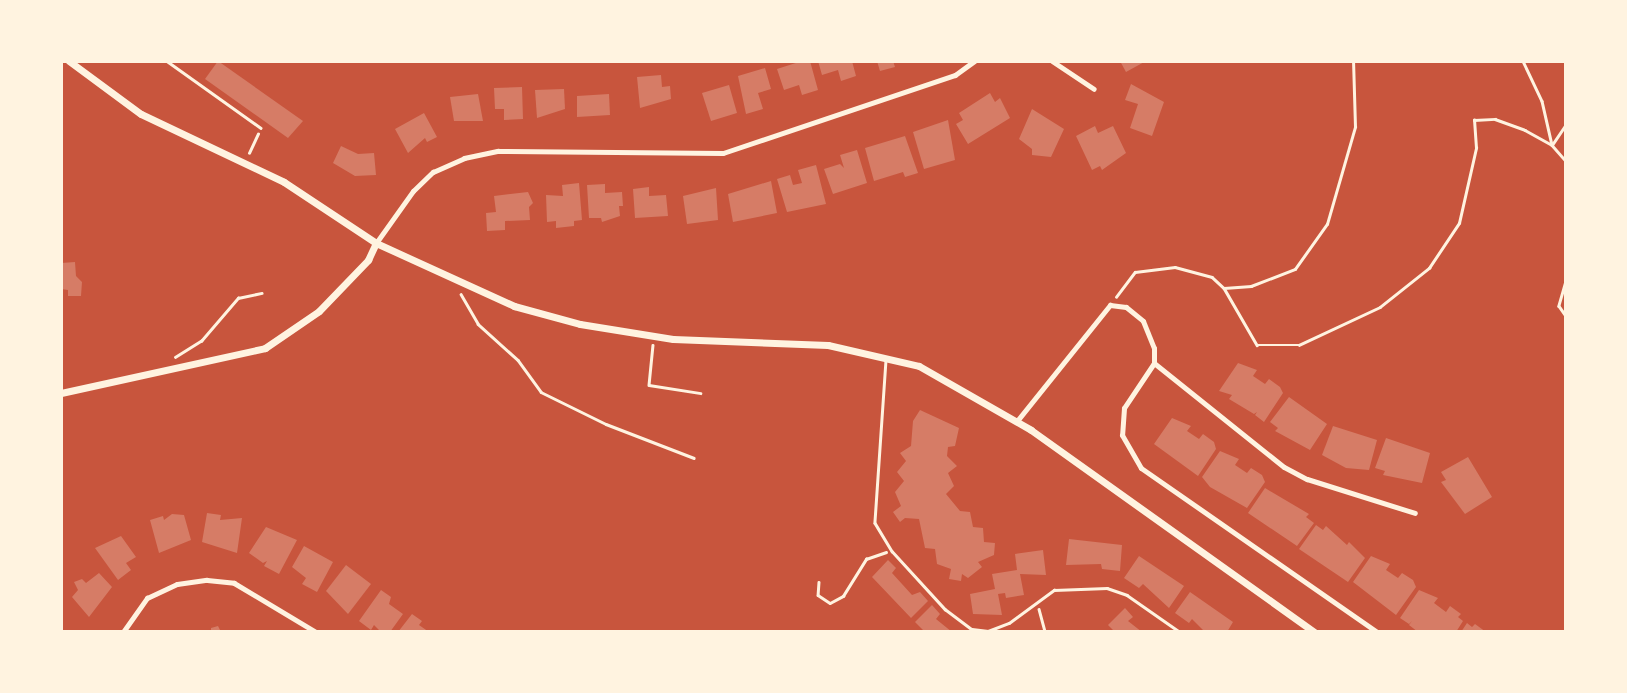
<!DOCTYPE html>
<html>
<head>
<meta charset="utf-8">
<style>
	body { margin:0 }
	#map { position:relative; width:1627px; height:693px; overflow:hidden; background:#c8553d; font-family:Figtree,sans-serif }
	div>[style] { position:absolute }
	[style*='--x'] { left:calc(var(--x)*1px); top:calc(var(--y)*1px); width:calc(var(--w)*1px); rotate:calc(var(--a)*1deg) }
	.building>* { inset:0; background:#d67c66 }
	.path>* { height:2.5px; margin:-1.25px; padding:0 1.25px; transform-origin:1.25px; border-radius:1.25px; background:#fff3e0 }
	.service>* { height:2.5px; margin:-1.25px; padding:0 1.25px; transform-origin:1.25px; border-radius:1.25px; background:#fff3e0 }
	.minor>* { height:5px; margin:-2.5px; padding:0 2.5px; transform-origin:2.5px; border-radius:2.5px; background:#fff3e0 }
	.tertiary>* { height:7px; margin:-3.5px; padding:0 3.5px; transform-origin:3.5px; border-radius:3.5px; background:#fff3e0 }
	span { translate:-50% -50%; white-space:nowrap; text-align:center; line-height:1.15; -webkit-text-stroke:5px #fff3e0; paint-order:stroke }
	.frame { position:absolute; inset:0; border:63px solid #fff3e0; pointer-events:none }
</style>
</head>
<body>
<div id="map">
	<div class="building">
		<div style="clip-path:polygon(218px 61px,303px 121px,288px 138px,205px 79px)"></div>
		<div style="clip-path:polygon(802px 61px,810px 61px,818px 90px,802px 95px,799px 85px,784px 90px,777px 69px)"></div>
		<div style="clip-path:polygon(818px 61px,852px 61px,856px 76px,841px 81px,838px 70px,822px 75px)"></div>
		<div style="clip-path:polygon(877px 61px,893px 61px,895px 67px,880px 71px)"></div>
		<div style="clip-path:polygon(1120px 61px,1146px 61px,1126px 72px)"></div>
		<div style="clip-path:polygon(765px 68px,771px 89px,758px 93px,763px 109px,746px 114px,738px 76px)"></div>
		<div style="clip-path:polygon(661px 75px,662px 87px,670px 86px,671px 99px,640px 108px,637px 77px)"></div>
		<div style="clip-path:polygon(1131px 84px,1164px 102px,1152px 136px,1130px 128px,1138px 104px,1125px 100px)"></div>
		<div style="clip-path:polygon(729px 85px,737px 113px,711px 121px,702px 93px)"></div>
		<div style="clip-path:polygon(522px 87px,523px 119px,504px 120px,504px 109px,495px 109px,494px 88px)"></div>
		<div style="clip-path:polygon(564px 89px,565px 109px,537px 118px,535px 90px)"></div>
		<div style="clip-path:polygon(990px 93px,995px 102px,1000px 98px,1010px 118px,968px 144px,956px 124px,963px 120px,959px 113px)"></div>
		<div style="clip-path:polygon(478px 94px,483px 121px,454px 121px,450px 97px)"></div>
		<div style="clip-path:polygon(609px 94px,610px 115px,577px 117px,577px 96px)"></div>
		<div style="clip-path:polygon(1032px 109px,1064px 129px,1051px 157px,1032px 155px,1032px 149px,1019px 139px)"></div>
		<div style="clip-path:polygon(424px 113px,437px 137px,427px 142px,425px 138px,408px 153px,395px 129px)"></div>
		<div style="clip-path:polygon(948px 120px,955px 160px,924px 169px,913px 132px)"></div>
		<div style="clip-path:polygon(1095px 126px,1098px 133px,1113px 126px,1126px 153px,1102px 170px,1100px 166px,1092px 170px,1076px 136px)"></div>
		<div style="clip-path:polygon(905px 136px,918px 173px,905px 177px,903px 172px,874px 181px,865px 148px)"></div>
		<div style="clip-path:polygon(341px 146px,358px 154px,374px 153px,376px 175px,355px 176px,333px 163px)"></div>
		<div style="clip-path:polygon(857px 150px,867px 183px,833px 194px,824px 169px,840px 164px,844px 168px,840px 155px)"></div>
		<div style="clip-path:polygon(816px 165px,826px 204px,787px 212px,777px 179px,790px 175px,793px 185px,802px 183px,798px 170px)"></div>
		<div style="clip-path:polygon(771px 181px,777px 213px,733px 222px,728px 194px)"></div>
		<div style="clip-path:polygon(579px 183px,582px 220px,574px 221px,574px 226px,556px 228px,556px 221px,547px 222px,546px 195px,563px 196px,562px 185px)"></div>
		<div style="clip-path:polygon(605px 184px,605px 193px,622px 192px,623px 206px,619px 206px,620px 216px,602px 222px,601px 218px,589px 218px,587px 185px)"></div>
		<div style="clip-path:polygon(649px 187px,649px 196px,666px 195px,668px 216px,635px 218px,633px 189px)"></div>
		<div style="clip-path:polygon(716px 188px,718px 220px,687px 224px,683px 196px)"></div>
		<div style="clip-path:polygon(528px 192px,533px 203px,529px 207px,530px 220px,505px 221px,505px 230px,487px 231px,486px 213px,496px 212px,494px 196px)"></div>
		<div style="clip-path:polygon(75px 262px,76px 276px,82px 282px,81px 296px,68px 296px,68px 290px,61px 289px,61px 263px)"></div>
		<div style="clip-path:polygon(1238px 363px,1257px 370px,1253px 376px,1265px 384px,1269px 379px,1280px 387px,1283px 393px,1264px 422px,1255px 415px,1257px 412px,1254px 414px,1229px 399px,1232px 395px,1219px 391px)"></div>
		<div style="clip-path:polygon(1289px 397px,1327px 424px,1310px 450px,1275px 431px,1278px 428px,1270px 422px)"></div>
		<div style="clip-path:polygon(920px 410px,959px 428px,955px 446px,948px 447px,947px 456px,957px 466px,948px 473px,954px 486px,946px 494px,960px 511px,970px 512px,973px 527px,983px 528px,984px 542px,995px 543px,994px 555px,978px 562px,982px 567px,968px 578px,962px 574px,961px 581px,949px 579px,951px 569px,937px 564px,935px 549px,925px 548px,919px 519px,905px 518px,900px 522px,893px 512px,901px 506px,895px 492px,904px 481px,897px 472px,906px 461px,900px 453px,911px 446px,913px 421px)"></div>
		<div style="clip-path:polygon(1172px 418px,1191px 426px,1187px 431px,1199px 439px,1203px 434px,1214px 442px,1216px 449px,1198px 476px,1154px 444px)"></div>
		<div style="clip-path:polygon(1333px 426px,1377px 440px,1369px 470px,1346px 468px,1322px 455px)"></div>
		<div style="clip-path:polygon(1386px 438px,1430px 453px,1422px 483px,1383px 475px,1385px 471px,1375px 468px)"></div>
		<div style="clip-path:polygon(1220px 451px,1239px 459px,1235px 465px,1247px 473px,1251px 468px,1262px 475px,1265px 482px,1247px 508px,1210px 487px,1202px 477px)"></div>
		<div style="clip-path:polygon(1468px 457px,1492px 497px,1465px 514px,1441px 482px,1446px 480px,1441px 472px)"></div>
		<div style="clip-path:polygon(1265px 488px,1309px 514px,1306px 517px,1314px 523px,1297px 546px,1248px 513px)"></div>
		<div style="clip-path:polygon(207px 513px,221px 515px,220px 520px,242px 518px,237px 553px,202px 542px)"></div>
		<div style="clip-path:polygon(172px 514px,184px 515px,191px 540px,159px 553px,150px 520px,163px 516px,164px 520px)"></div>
		<div style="clip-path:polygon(1316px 525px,1323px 530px,1326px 526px,1347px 545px,1349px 542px,1365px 558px,1348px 582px,1299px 549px)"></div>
		<div style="clip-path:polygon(266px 527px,297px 540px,279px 574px,264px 566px,267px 561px,263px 563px,249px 553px)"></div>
		<div style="clip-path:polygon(121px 536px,136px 557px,126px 563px,131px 570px,118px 580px,95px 548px)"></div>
		<div style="clip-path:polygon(1069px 539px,1122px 545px,1120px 571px,1102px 569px,1101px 564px,1066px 565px)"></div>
		<div style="clip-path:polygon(304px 546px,333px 562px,317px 592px,302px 584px,306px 578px,292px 567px)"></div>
		<div style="clip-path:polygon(1043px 550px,1046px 575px,1020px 574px,1024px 595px,1006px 598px,1005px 593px,998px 594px,1002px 615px,973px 614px,970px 594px,995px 589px,992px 574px,1017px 570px,1015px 554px)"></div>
		<div style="clip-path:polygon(1139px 556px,1184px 586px,1169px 608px,1143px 584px,1139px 588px,1124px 578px)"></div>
		<div style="clip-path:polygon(1371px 556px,1390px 564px,1386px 570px,1398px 578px,1402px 573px,1413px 580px,1416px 587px,1396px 615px,1353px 582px)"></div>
		<div style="clip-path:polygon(888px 560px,896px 568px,892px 573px,912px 595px,920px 592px,928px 601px,911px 618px,872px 577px)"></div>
		<div style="clip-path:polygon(346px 565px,371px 584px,348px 614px,326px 591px)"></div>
		<div style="clip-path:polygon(99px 573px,112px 587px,89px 617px,72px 597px,78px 590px,74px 582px,82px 579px,86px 583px)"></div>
		<div style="clip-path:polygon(381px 590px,391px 597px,389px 604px,403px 614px,390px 632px,381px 632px,374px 625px,371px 630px,359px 621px)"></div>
		<div style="clip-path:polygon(1419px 590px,1438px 598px,1434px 603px,1446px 612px,1450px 606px,1461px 614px,1458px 617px,1463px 621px,1456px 632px,1418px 632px,1409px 625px,1412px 621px,1409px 624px,1400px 618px)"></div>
		<div style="clip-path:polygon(1190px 592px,1233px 622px,1227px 632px,1205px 632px,1192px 619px,1189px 623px,1175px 613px)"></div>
		<div style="clip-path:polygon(932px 605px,940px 614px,936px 619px,952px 632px,925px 632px,915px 622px)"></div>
		<div style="clip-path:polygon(1125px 608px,1133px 617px,1128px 621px,1142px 632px,1115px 632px,1108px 625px)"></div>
		<div style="clip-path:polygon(412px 614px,422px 621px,419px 625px,429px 632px,398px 632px)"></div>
		<div style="clip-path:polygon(1467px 623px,1472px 627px,1475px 624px,1486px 632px,1461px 632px)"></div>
		<div style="clip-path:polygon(218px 626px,221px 632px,211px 632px,211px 628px)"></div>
	</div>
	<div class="path">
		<div style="--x:1523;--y:61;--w:44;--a:64.6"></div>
		<div style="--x:1542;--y:101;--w:45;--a:77.2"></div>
		<div style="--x:1552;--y:145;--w:25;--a:-56"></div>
		<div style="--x:249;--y:153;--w:21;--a:-65"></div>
		<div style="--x:1566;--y:281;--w:26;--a:106"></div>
		<div style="--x:1559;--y:306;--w:12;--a:55"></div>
		<div style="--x:1224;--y:288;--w:27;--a:-4"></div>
		<div style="--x:1251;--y:286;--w:47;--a:-21.1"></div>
		<div style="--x:1295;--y:269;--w:55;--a:-54.6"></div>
		<div style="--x:1327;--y:224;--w:101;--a:-73.9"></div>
		<div style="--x:1355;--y:127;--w:66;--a:-91.7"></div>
		<div style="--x:461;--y:294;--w:34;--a:60"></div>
		<div style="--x:478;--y:324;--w:54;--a:42"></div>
		<div style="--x:518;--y:360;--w:39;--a:54"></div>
		<div style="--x:541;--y:392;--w:72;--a:26.2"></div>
		<div style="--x:606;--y:424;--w:94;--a:21.1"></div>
		<div style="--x:1116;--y:297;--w:31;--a:-53"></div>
		<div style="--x:1135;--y:272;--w:40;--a:-7.1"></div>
		<div style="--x:1175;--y:267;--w:38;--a:15"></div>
		<div style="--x:1212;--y:277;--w:16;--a:43"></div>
		<div style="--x:1224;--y:288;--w:66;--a:59.9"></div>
		<div style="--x:1257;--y:345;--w:42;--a:0"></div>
		<div style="--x:1299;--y:345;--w:89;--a:-25.1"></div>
		<div style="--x:1380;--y:307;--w:63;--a:-38.5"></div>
		<div style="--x:1429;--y:268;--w:54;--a:-56.3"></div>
		<div style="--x:1459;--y:223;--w:77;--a:-77.2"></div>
		<div style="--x:1476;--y:148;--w:28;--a:-94"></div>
		<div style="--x:1474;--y:120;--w:21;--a:-3"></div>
		<div style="--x:1495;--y:119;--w:32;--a:20"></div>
		<div style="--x:1525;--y:130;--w:31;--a:29"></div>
		<div style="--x:1552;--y:145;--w:21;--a:49"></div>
		<div style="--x:653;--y:345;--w:40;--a:95.7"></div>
		<div style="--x:649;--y:385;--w:52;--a:8.9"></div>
		<div style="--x:175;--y:357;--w:31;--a:-32"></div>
		<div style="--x:201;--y:341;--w:57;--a:-49.3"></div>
		<div style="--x:238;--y:298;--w:24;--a:-12"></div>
		<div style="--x:819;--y:582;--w:13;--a:94"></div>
		<div style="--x:818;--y:595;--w:14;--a:34"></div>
		<div style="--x:830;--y:603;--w:15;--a:-28"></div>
		<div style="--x:843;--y:596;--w:44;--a:-58.1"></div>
		<div style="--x:866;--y:559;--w:21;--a:-19"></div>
		<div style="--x:1039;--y:609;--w:24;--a:75"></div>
	</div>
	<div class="service">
		<div style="--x:167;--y:61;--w:115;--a:35.5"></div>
		<div style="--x:886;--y:360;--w:163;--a:93.9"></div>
		<div style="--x:875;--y:523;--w:33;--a:59"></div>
		<div style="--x:892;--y:551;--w:79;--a:47.6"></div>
		<div style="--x:945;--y:609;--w:34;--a:37"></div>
		<div style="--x:972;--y:629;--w:16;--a:7"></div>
		<div style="--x:988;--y:631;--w:22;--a:-21"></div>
		<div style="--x:1009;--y:623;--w:56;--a:-36.3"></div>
		<div style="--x:1054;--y:590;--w:53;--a:-2.2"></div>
		<div style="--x:1107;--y:588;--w:21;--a:19"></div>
		<div style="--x:1127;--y:595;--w:65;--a:34.9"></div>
	</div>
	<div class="minor">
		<div style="--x:1052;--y:61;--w:50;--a:33.7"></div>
		<div style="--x:376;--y:243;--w:64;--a:-54.6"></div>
		<div style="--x:413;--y:191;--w:28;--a:-44"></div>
		<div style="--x:433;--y:172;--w:34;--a:-24"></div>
		<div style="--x:464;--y:158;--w:35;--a:-12"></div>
		<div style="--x:498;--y:151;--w:225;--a:0.5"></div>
		<div style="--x:723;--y:153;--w:245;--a:-18.6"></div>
		<div style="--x:955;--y:75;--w:24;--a:-36"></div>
		<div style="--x:1154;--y:363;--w:166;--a:38.7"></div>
		<div style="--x:1284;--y:467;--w:26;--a:28"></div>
		<div style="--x:1307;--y:479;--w:113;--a:17.5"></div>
		<div style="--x:1017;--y:421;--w:149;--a:-51.3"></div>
		<div style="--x:1110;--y:305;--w:16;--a:7"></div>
		<div style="--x:1126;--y:307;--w:22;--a:39"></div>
		<div style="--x:1143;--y:321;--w:29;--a:68"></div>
		<div style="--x:1154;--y:348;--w:15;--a:90"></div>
		<div style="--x:1154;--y:363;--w:54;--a:123.7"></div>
		<div style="--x:1124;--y:408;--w:27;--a:94"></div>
		<div style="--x:1122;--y:435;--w:38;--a:60"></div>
		<div style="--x:1141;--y:468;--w:287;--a:34.8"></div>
		<div style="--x:123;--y:632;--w:42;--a:-54.8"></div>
		<div style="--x:147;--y:598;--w:33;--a:-25"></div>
		<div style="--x:177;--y:584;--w:30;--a:-8"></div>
		<div style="--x:207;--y:580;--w:27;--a:6"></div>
		<div style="--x:234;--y:583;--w:96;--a:30.9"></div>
	</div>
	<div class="tertiary">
		<div style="--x:69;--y:61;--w:89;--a:36.4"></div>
		<div style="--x:141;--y:114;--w:158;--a:25.4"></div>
		<div style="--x:284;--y:182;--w:110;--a:33.5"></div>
		<div style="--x:376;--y:243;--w:152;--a:24.5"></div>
		<div style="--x:514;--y:306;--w:68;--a:15.3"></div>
		<div style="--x:580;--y:324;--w:94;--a:9.2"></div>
		<div style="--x:673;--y:339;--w:155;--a:2.2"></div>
		<div style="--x:828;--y:345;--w:93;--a:13"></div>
		<div style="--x:919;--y:366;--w:129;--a:29.7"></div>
		<div style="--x:1031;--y:430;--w:348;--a:35.5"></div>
		<div style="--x:61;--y:393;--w:209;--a:-12.4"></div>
		<div style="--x:265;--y:348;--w:65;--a:-34.4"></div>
		<div style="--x:319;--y:311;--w:71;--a:-46.1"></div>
		<div style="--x:368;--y:260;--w:19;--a:-65"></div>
	</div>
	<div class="frame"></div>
</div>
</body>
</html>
